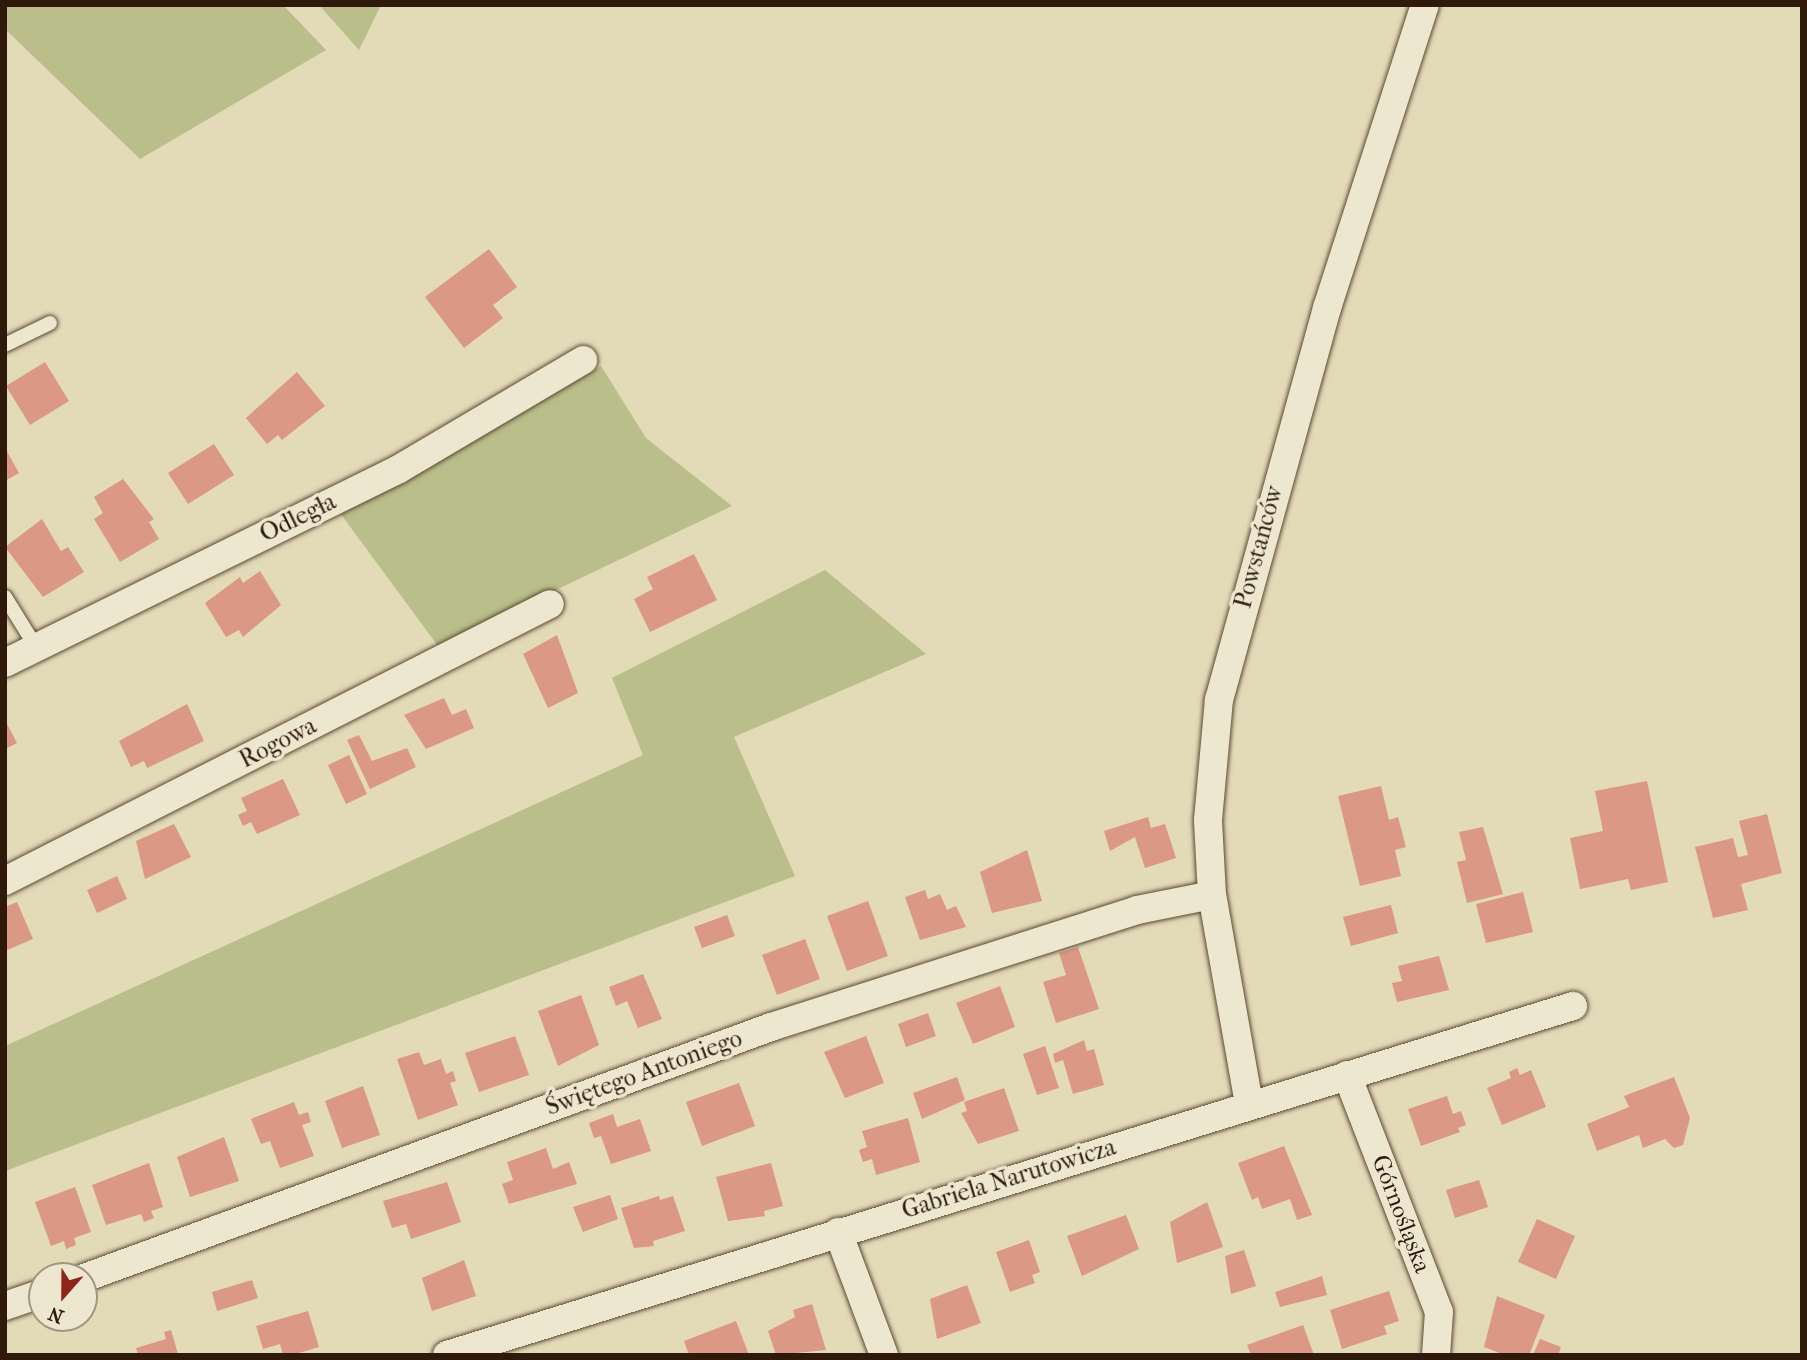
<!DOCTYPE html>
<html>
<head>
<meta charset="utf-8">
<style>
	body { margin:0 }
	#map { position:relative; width:1807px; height:1360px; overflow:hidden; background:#e3dab7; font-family:"IM FELL French Canon",serif }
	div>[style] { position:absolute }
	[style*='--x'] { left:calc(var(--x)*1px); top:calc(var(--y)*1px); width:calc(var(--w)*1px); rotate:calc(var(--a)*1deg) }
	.green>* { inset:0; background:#b9be8a }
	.building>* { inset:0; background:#da9885 }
	.roads { filter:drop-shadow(0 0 2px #5c4936) drop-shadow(0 0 2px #5c4936) }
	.lane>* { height:14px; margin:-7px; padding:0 7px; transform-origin:7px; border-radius:7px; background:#ede7d0 }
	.street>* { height:28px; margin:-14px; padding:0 14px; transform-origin:14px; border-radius:14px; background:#ede7d0 }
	span { translate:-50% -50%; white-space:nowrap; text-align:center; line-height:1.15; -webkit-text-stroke:7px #ede7d0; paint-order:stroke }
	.street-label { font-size:24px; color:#2f190b }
	.frame { position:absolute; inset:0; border:7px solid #2f190b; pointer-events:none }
	.north { position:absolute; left:28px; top:1262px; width:70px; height:70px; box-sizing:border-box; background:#ede7d0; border:2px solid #a19581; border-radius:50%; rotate:201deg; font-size:19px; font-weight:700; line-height:28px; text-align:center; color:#2f190b }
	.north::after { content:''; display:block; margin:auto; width:24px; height:32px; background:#8f2418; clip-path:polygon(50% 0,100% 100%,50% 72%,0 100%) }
</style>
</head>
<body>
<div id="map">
	<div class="green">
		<div style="clip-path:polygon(5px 5px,283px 5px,326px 50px,140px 159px,5px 29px)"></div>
		<div style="clip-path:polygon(319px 5px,381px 5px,359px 50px)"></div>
		<div style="clip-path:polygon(601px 366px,646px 438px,732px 506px,438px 646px,340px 513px)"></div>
		<div style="clip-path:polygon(825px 570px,926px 654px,734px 737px,795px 876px,5px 1171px,5px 1046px,643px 755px,612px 678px)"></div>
	</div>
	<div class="building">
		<div style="clip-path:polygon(489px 249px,517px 287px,493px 305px,503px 318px,464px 348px,425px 297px)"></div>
		<div style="clip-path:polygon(45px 362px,69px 401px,30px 425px,6px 386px)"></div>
		<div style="clip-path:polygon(297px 372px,325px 406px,282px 440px,278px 435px,267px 444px,246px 418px)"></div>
		<div style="clip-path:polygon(214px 444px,234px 475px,188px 504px,168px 473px)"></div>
		<div style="clip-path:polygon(5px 448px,19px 473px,5px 481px)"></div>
		<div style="clip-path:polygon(123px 479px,154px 519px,149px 522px,159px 539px,120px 562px,94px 519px,103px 513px,94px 497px)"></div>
		<div style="clip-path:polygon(42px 519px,61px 551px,68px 547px,84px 572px,43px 597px,5px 547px)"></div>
		<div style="clip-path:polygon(694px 554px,717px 600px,650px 632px,634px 599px,653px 589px,647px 577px)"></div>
		<div style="clip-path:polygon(260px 571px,281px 605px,243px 637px,239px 630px,226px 637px,205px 603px,240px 577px,243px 583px)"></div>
		<div style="clip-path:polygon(557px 635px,578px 693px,548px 708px,523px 654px)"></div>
		<div style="clip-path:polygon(444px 698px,452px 715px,466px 709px,474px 728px,426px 749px,404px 715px)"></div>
		<div style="clip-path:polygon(187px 704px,204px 741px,147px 768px,144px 761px,131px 767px,119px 741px)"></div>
		<div style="clip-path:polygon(5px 720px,17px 743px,5px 749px)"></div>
		<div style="clip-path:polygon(359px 735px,372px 761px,407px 748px,416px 767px,370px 789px,347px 740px)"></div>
		<div style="clip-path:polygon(349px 755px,367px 794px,346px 804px,328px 765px)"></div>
		<div style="clip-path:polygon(283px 779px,300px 815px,257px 834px,251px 822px,243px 826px,238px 815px,247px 811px,241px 798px)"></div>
		<div style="clip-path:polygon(1647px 781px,1668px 882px,1631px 890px,1628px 879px,1580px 889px,1570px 838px,1603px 831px,1595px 791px)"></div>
		<div style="clip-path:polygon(1381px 786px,1389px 820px,1398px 817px,1406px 847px,1395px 850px,1401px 876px,1360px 886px,1338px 796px)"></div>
		<div style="clip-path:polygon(1767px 814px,1782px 873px,1741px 884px,1748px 910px,1713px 918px,1695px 847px,1733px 838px,1738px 857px,1748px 855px,1739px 821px)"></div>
		<div style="clip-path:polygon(1148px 817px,1151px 828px,1165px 824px,1176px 858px,1145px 868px,1135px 837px,1110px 851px,1104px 831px)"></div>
		<div style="clip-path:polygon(174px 824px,191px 857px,145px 879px,136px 841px)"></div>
		<div style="clip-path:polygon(1483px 827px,1503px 894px,1467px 903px,1457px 862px,1466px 860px,1459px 832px)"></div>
		<div style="clip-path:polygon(1027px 850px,1042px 901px,992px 913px,980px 872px)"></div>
		<div style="clip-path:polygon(117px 876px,127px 899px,97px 913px,87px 890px)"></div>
		<div style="clip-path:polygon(925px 890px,928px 899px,940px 894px,947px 910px,956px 906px,966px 927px,920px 940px,905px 897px)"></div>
		<div style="clip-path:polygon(1523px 892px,1533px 932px,1486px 943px,1476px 904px)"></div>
		<div style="clip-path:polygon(868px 901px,888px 956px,847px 971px,827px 916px)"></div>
		<div style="clip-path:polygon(17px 902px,33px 939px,5px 951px,5px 907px)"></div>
		<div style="clip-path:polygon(1391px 905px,1398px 933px,1351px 946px,1343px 917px)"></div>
		<div style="clip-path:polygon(727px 915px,735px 936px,702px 948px,694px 927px)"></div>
		<div style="clip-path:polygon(805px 939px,820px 979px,777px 995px,762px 955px)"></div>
		<div style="clip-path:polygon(1078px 947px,1099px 1009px,1056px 1023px,1043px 982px,1066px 975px,1059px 953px)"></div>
		<div style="clip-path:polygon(1439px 956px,1449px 990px,1397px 1002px,1392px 983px,1402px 981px,1398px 966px)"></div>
		<div style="clip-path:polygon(643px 974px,662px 1019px,638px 1028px,627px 1001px,616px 1006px,609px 987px)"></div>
		<div style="clip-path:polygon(1000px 986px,1015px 1027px,973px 1044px,956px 1003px)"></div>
		<div style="clip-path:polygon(581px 995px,599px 1045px,558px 1066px,538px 1011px)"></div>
		<div style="clip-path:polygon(928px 1013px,936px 1036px,906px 1047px,898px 1024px)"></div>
		<div style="clip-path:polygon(515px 1036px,529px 1075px,479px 1092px,465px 1053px)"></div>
		<div style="clip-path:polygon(866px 1036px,884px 1083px,845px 1098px,824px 1052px)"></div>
		<div style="clip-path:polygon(1084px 1040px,1087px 1051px,1094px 1049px,1104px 1085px,1073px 1094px,1063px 1060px,1055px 1063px,1053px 1054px)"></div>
		<div style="clip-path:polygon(1045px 1046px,1059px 1088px,1037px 1095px,1023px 1054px)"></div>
		<div style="clip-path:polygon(419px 1052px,424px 1065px,441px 1059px,446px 1074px,453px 1071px,456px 1081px,450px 1083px,458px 1105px,418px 1120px,397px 1059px)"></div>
		<div style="clip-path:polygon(1517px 1068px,1520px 1075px,1531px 1070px,1546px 1107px,1502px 1125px,1487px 1088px,1511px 1078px,1509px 1072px)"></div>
		<div style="clip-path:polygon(957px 1077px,965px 1100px,922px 1119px,913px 1093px)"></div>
		<div style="clip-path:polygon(1674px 1077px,1690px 1118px,1683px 1145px,1674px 1148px,1665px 1139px,1643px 1148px,1639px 1135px,1597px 1151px,1587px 1124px,1629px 1107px,1624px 1096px)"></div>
		<div style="clip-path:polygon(739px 1083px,755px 1126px,702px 1146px,686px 1102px)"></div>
		<div style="clip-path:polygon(363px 1086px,380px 1135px,342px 1148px,325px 1101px)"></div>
		<div style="clip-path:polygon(1004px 1088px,1019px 1131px,978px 1144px,961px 1113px,967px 1111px,964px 1102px)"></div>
		<div style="clip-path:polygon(1447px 1096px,1453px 1114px,1461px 1111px,1466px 1125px,1458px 1128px,1460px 1132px,1421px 1146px,1408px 1109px)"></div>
		<div style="clip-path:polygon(294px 1102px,299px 1115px,308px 1112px,311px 1122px,302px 1125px,314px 1156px,280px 1168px,270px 1141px,261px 1144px,251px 1119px)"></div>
		<div style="clip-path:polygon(613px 1114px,617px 1127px,640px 1119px,651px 1151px,611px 1164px,601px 1136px,594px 1138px,589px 1123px)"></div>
		<div style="clip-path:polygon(908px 1118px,920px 1162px,876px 1175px,872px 1159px,863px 1162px,859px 1150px,867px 1147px,862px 1131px)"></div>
		<div style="clip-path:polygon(224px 1137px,239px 1181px,190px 1197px,177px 1157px)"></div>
		<div style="clip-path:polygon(1284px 1146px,1312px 1215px,1297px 1220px,1290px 1199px,1262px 1209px,1258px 1197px,1252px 1200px,1238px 1163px)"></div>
		<div style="clip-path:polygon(546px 1148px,553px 1169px,569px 1162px,577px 1184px,509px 1204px,502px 1184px,513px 1180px,507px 1162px)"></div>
		<div style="clip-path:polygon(149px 1163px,163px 1207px,151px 1211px,154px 1218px,144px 1222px,141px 1214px,106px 1225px,92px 1185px)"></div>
		<div style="clip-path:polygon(771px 1163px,783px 1206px,764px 1211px,765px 1216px,728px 1221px,716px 1177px)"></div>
		<div style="clip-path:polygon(1479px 1180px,1488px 1207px,1455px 1218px,1446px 1190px)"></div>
		<div style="clip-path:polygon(447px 1182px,461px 1222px,411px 1239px,406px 1224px,392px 1228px,383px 1201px)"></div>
		<div style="clip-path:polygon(75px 1187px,91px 1232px,74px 1238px,76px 1245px,66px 1249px,64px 1241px,51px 1246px,35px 1202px)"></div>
		<div style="clip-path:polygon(610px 1195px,618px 1219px,583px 1232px,573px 1207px)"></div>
		<div style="clip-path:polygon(659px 1196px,660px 1200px,673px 1196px,685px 1231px,653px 1241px,654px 1246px,634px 1248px,621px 1208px)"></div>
		<div style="clip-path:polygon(1207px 1202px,1223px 1247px,1177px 1263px,1170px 1222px)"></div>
		<div style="clip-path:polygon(1126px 1215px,1139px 1249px,1082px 1276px,1067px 1236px)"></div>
		<div style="clip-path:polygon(1537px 1219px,1575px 1236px,1556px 1279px,1518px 1262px)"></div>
		<div style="clip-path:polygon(1029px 1240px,1040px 1272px,1032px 1275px,1035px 1283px,1010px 1292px,996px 1252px)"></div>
		<div style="clip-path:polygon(1244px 1250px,1256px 1286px,1231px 1294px,1225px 1256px)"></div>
		<div style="clip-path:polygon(464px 1260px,476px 1296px,432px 1311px,422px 1278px)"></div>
		<div style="clip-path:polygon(1322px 1276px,1327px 1295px,1280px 1307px,1275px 1292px)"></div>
		<div style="clip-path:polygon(252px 1280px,258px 1298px,217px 1311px,212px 1292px)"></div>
		<div style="clip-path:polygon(967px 1285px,981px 1323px,937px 1339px,930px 1299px)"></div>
		<div style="clip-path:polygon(1389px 1291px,1399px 1321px,1384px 1326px,1387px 1334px,1342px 1349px,1330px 1310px)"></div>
		<div style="clip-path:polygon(1497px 1296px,1545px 1315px,1529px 1355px,1505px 1355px,1484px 1347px)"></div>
		<div style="clip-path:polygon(812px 1304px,826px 1350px,776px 1355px,768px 1331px,795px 1317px,793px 1310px)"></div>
		<div style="clip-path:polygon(308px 1311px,319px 1347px,292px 1355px,283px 1355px,280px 1344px,263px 1349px,256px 1326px)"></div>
		<div style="clip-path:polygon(736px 1321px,749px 1355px,689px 1355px,684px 1341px)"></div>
		<div style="clip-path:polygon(1303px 1325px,1314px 1355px,1251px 1355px,1247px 1345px)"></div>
		<div style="clip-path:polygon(171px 1330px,178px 1354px,185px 1355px,138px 1355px,136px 1348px,166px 1339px,164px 1332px)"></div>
		<div style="clip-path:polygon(1540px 1339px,1561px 1347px,1558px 1355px,1533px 1355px)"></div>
	</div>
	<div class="roads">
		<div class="lane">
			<div style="--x:5;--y:345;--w:50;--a:-26.1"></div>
			<div style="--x:5;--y:597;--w:59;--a:58.2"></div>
		</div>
		<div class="street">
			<div style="--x:5;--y:663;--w:439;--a:-26.2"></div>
			<div style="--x:399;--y:469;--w:214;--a:-30.6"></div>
			<div style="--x:5;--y:881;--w:611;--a:-26.94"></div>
			<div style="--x:1347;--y:1075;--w:254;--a:68.8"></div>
			<div style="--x:1439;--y:1312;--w:43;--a:94"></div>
			<div style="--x:1249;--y:1104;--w:212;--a:-100"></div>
			<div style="--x:1212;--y:895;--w:75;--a:-93.1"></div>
			<div style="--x:1208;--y:820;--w:121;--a:-84.8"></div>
			<div style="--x:1219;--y:700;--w:407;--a:-74.6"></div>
			<div style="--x:1327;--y:308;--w:318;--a:-72.1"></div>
			<div style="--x:838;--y:1232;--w:131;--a:69.5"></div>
			<div style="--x:84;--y:1278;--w:731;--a:-20.07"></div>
			<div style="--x:771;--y:1027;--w:384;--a:-17.7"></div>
			<div style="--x:1137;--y:910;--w:76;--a:-11.3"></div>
			<div style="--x:5;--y:1306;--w:39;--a:-19"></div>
			<div style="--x:447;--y:1355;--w:1179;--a:-17.22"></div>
		</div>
	</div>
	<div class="street-label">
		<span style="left:298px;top:518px;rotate:-26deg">Odległa</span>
		<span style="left:1259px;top:547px;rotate:-75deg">Powstańców</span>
		<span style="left:278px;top:743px;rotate:-27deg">Rogowa</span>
		<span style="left:644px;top:1073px;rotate:-20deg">Świętego Antoniego</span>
		<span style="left:1009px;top:1179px;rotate:-17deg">Gabriela Narutowicza</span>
		<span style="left:1401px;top:1214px;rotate:69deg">Górnośląska</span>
	</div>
	<div class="frame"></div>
	<div class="north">N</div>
</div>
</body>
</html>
